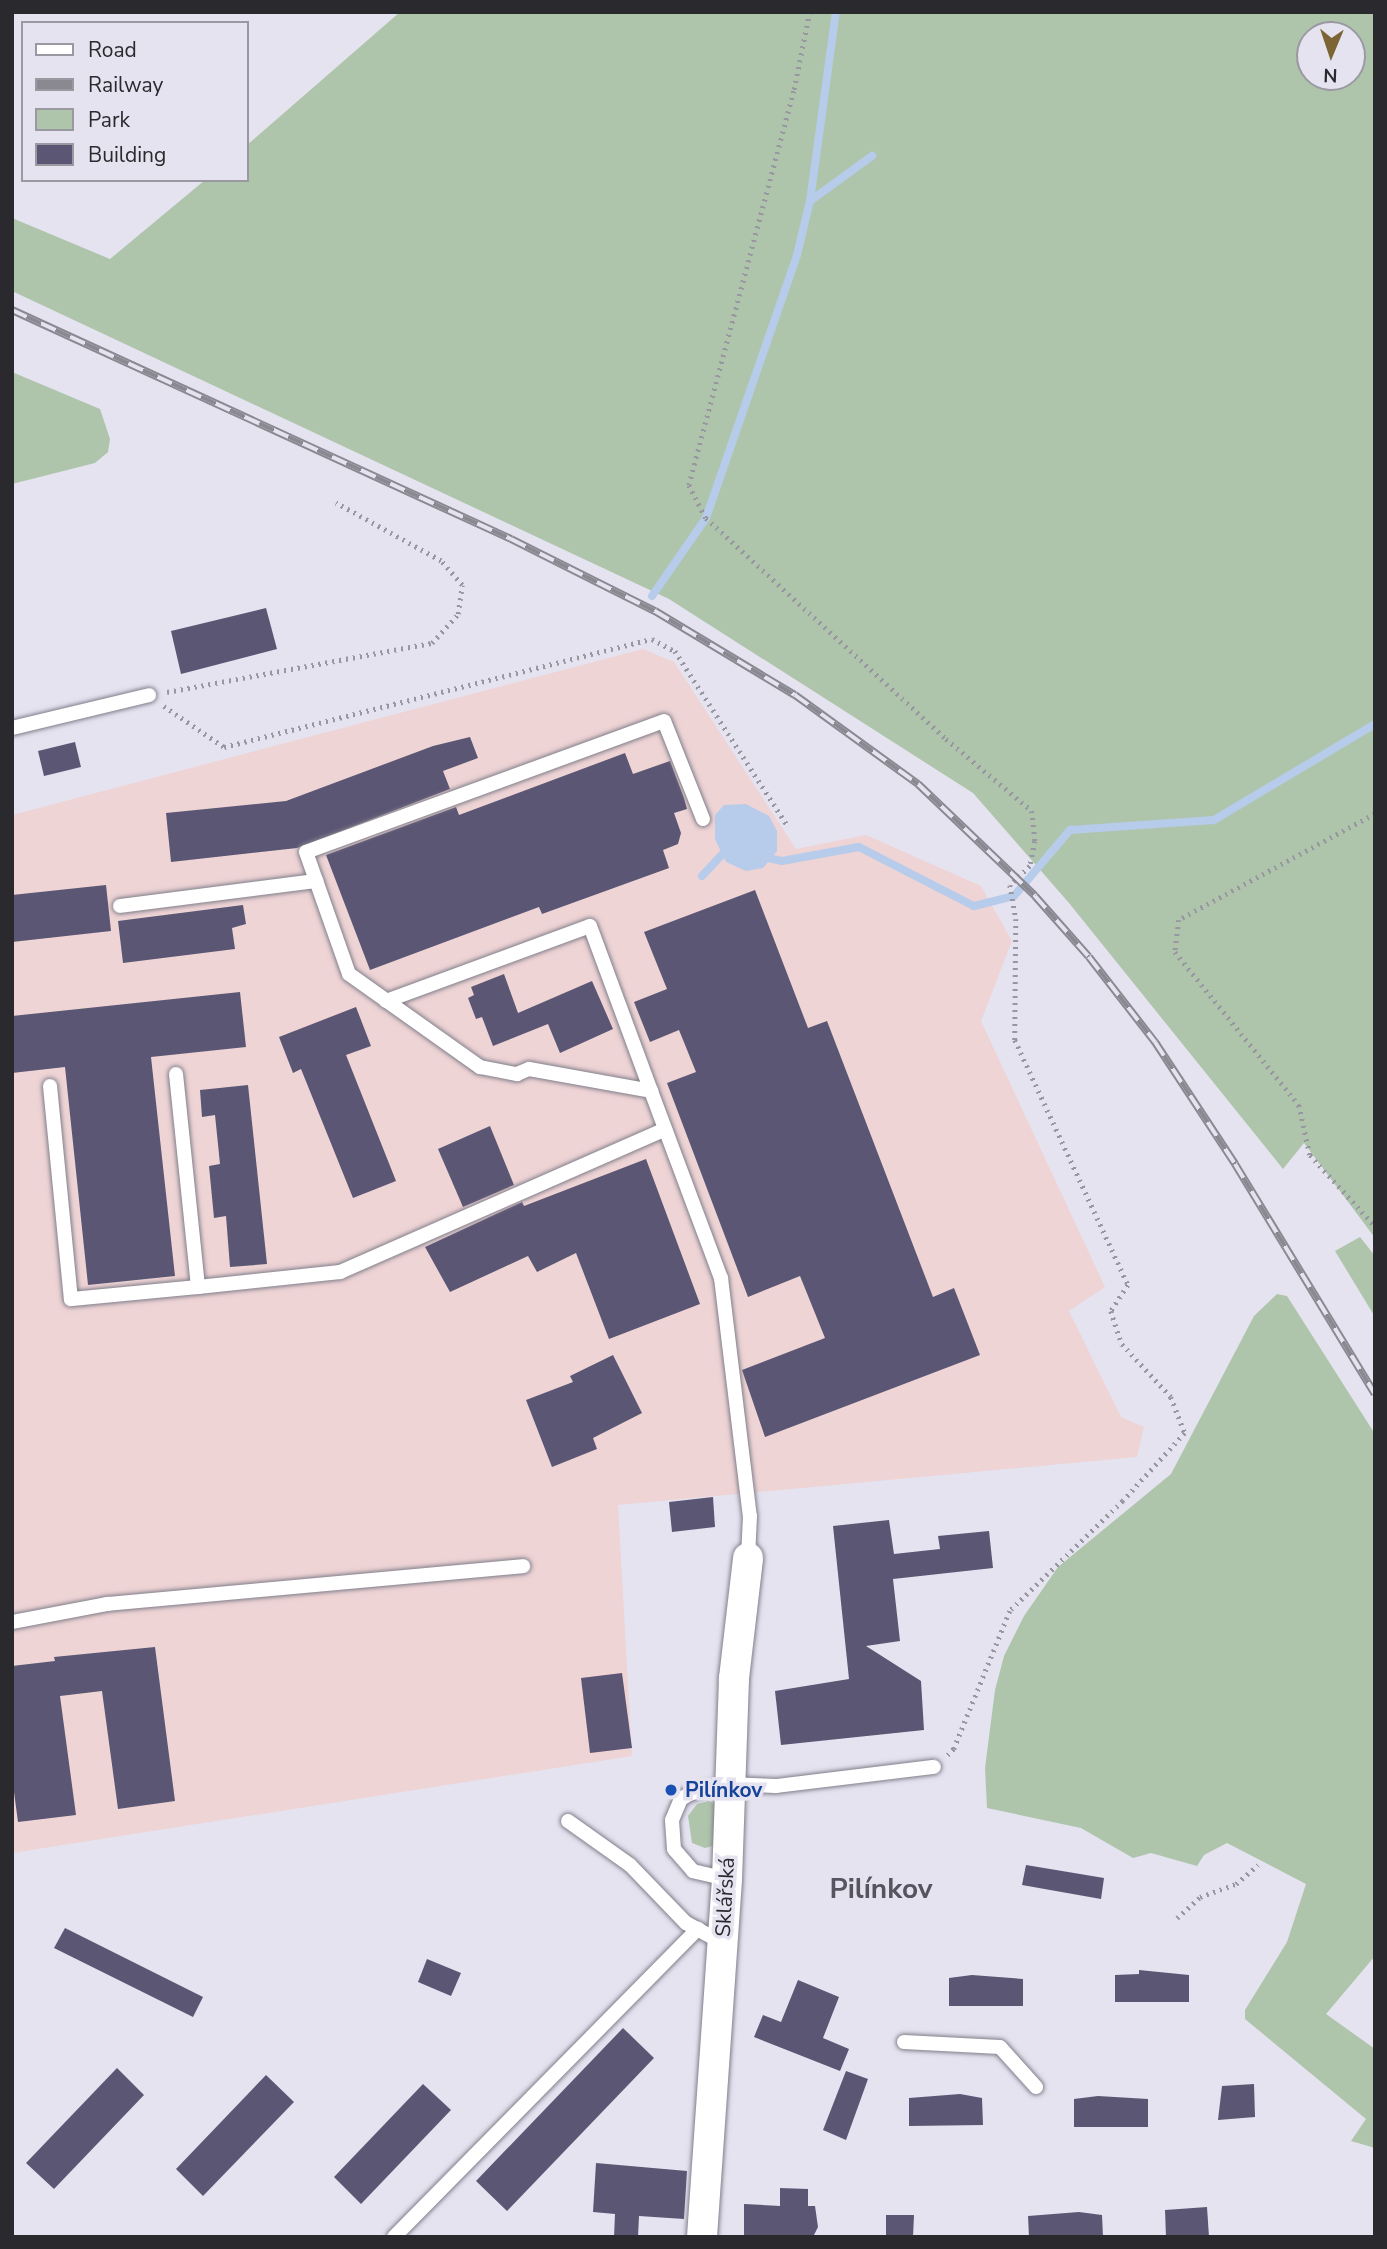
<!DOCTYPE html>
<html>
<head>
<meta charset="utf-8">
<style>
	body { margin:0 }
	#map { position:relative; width:1387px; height:2249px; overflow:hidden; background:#e5e3f0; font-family:"Nunito Sans",sans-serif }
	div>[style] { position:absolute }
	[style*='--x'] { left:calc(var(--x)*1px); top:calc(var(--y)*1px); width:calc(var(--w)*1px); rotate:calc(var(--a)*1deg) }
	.industrial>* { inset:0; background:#eed4d5 }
	.green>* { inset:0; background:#aec5ac }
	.water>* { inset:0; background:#b7cbea }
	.stream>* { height:8px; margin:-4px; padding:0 4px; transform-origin:4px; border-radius:4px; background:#b7cbea }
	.building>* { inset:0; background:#5b5674 }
	.path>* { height:4.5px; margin-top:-2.25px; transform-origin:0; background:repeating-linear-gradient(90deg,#9896a0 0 2px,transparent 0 7px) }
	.roads { filter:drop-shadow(0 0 2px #817f8b) drop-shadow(0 0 2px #817f8b) }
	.service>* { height:14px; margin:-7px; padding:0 7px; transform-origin:7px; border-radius:7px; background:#fff }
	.minor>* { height:30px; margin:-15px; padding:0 15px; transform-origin:15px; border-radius:15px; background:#fff }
	.rail>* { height:8px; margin-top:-4px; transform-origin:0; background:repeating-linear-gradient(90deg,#e5e3f0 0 16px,#8a8992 0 32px); box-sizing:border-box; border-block:2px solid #8a8992 }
	.dots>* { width:19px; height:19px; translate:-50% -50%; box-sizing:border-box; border:4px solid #e5e3f0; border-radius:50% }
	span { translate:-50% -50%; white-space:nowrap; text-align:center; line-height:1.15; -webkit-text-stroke:7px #e5e3f0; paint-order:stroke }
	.transit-label { font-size:21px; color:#164399; font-weight:700 }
	.left { translate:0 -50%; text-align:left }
	.street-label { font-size:21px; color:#2a292e }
	.district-label { font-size:28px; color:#56545f; font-weight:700 }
	.frame { position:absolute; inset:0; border:14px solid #2a292e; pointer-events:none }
	.legend { position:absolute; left:21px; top:21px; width:228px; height:161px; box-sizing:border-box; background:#e5e3f0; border:2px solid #9a99a2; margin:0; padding:9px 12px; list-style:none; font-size:21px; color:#2a292e }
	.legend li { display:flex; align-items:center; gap:14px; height:35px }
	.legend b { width:35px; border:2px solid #9a99a2 }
	.north { position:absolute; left:1296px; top:21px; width:70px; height:70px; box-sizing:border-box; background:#e5e3f0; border:2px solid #9a99a2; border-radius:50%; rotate:182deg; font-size:19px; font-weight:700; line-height:28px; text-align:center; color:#2a292e }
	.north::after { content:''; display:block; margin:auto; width:24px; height:32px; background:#7d6435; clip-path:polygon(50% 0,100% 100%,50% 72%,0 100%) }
</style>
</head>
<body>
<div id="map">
	<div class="industrial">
		<div style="clip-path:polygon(643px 649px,674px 662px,796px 849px,866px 835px,981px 886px,1012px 941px,981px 1021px,1105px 1287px,1069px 1311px,1121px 1417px,1144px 1427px,1137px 1457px,618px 1505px,632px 1756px,12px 1853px,12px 815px)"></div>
	</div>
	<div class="green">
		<div style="clip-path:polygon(evenodd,400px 12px,1375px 12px,1375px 1238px,1304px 1143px,1283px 1169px,1069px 903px,973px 793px,669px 599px,12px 291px,12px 218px,110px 259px,205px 180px,247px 180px,247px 145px,400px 12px,1352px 35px,1352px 77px,1310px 77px,1310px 35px,1352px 35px)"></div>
		<div style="clip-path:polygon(12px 372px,100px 409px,110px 439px,108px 452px,95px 463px,12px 484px)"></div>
		<div style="clip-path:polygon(1360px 1237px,1375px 1256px,1375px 1317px,1335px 1251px)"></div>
		<div style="clip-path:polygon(1277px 1294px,1287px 1296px,1375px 1434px,1375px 1956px,1326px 2014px,1375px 2049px,1375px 2148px,1351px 2141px,1366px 2119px,1245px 2019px,1245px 2010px,1287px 1942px,1306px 1884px,1227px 1843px,1204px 1855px,1197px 1866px,1151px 1853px,1133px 1858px,1081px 1828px,987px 1808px,985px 1768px,995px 1690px,1004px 1656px,1024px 1616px,1058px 1567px,1171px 1474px,1254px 1316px)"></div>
		<div style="clip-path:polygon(709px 1801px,717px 1805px,713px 1846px,705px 1848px,692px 1843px,688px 1816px,697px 1804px)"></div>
	</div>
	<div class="water">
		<div style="clip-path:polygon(746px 804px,769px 816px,777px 831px,777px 851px,763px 868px,746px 871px,726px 862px,715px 839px,715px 815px,724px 805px)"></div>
	</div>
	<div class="stream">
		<div style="--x:810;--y:201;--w:77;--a:-36"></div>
		<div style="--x:652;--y:596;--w:95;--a:-55.3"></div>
		<div style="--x:706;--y:518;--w:278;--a:-70.9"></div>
		<div style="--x:797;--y:255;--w:56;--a:-76.5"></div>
		<div style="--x:810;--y:201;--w:191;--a:-82.2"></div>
		<div style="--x:763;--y:857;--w:19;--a:12"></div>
		<div style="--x:782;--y:861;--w:78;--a:-10.3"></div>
		<div style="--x:859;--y:847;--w:129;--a:27.2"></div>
		<div style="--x:974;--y:906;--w:41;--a:-14"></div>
		<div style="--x:1014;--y:896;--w:87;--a:-49.7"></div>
		<div style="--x:1070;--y:830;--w:144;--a:-4"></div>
		<div style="--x:1214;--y:820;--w:187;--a:-30.8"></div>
		<div style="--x:702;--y:876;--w:38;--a:-47"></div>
	</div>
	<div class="building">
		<div style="clip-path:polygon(266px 608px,277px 649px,181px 674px,171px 631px)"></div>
		<div style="clip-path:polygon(470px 737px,478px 758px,443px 771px,450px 789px,297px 848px,171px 862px,166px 813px,286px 801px,433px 746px)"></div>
		<div style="clip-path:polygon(75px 742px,81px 767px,44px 776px,38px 751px)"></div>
		<div style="clip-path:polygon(625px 753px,633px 774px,670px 761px,684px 798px,687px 809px,674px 813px,681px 833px,678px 844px,663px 850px,669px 868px,542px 914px,539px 907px,370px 970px,326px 855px,456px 807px,459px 815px)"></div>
		<div style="clip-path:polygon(106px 885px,111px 931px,12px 942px,12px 895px)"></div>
		<div style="clip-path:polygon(755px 890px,808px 1028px,827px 1021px,933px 1297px,954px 1288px,980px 1355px,765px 1437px,742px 1370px,825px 1338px,800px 1276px,748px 1297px,667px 1083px,696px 1072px,679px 1030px,650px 1042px,634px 1002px,667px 989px,644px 932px)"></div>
		<div style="clip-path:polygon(243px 905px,246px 924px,232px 928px,235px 949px,123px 963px,118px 921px)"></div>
		<div style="clip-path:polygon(504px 974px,518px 1013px,592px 981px,613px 1029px,560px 1053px,548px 1024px,493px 1046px,482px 1017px,476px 1019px,468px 998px,474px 995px,471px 987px)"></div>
		<div style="clip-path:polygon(240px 992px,246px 1047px,151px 1057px,175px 1276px,88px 1285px,65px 1067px,12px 1073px,12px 1016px)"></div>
		<div style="clip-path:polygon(356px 1007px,371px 1046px,346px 1055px,396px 1181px,353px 1198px,301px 1069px,293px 1073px,279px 1037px)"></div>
		<div style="clip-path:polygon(248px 1085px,267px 1264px,230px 1267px,226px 1216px,214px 1218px,209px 1166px,220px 1164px,215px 1115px,202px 1117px,200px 1090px)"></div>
		<div style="clip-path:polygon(490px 1126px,514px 1185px,463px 1207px,438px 1149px)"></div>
		<div style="clip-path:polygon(646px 1159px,700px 1304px,609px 1339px,576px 1253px,537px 1272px,528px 1256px,450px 1292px,425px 1247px,522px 1202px,524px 1206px)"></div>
		<div style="clip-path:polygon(613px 1355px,642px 1413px,593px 1438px,597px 1449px,552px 1467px,526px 1400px,573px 1382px,570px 1376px)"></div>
		<div style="clip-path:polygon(713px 1497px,715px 1527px,672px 1532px,669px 1502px)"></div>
		<div style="clip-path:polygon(889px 1520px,894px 1554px,940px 1549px,938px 1536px,989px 1531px,993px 1568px,893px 1579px,900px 1641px,866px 1646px,921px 1681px,924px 1730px,781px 1745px,775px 1691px,849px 1679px,833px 1526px)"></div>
		<div style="clip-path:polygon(155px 1647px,175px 1801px,118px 1809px,102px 1691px,60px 1696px,76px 1815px,18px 1822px,12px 1777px,12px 1666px,55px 1661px,54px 1657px)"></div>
		<div style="clip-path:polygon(622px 1673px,632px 1748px,590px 1753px,581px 1678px)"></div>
		<div style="clip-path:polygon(1026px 1865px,1104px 1878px,1101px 1899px,1022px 1885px)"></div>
		<div style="clip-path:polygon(65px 1928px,203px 1997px,193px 2017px,54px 1948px)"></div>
		<div style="clip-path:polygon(427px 1959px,461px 1973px,451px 1996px,418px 1982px)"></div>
		<div style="clip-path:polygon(1139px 1970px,1189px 1975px,1189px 2002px,1115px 2002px,1115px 1975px,1139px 1974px)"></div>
		<div style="clip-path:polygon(972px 1975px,1023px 1979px,1023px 2006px,949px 2006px,949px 1978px)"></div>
		<div style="clip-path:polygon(798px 1980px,839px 1997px,823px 2038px,849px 2049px,840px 2071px,754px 2037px,763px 2015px,781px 2022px)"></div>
		<div style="clip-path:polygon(623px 2028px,654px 2058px,507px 2211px,476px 2181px)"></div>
		<div style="clip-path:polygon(117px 2068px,144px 2095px,54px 2189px,26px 2163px)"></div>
		<div style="clip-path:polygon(846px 2071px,868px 2079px,846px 2140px,823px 2130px)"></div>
		<div style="clip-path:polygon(266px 2075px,294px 2102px,203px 2196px,176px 2169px)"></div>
		<div style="clip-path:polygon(423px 2084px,451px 2110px,361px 2204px,334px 2177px)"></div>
		<div style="clip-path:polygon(1254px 2084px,1255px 2117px,1218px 2120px,1222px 2086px)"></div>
		<div style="clip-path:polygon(960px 2094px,982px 2098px,983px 2125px,909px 2126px,909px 2098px)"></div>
		<div style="clip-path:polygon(1098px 2096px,1148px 2099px,1148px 2127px,1074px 2127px,1074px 2099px)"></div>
		<div style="clip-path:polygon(596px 2163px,687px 2171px,684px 2219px,639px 2216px,638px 2237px,614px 2237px,615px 2214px,593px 2212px)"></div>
		<div style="clip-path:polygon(780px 2188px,808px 2189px,808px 2206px,815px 2206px,818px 2227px,813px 2237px,744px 2237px,744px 2204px,780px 2206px)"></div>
		<div style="clip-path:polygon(1207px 2207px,1209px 2237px,1166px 2237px,1165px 2210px)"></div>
		<div style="clip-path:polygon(1079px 2212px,1102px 2215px,1103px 2237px,1029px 2237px,1028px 2216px)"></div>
		<div style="clip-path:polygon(886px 2215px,914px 2215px,913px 2237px,886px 2237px)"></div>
	</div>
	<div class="path">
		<div style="--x:810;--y:12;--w:81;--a:101.4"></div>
		<div style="--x:794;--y:91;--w:408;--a:104.9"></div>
		<div style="--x:689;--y:485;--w:37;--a:63"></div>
		<div style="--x:706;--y:518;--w:326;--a:42.6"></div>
		<div style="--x:946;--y:739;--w:112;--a:39.9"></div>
		<div style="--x:1032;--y:811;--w:30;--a:84"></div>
		<div style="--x:1035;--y:841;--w:25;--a:101"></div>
		<div style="--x:1030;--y:866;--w:28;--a:136"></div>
		<div style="--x:1010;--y:885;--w:35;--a:80"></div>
		<div style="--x:1016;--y:919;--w:121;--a:90.5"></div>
		<div style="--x:1015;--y:1040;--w:270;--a:65.2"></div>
		<div style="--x:1128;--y:1285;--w:31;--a:123"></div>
		<div style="--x:1111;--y:1311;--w:35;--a:72"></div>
		<div style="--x:1122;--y:1344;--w:72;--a:47.2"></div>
		<div style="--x:1171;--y:1397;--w:39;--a:69"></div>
		<div style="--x:1185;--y:1433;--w:92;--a:132.4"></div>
		<div style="--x:1123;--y:1501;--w:158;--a:135.8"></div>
		<div style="--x:1010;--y:1611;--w:149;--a:112.1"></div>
		<div style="--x:954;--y:1749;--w:10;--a:135"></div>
		<div style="--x:167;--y:692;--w:269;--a:-10.5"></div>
		<div style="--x:432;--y:643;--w:39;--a:-48"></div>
		<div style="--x:458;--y:614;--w:29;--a:-82"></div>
		<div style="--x:462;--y:585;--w:32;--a:-131"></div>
		<div style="--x:441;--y:561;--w:120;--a:-151.1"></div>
		<div style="--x:164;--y:706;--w:73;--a:34.3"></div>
		<div style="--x:224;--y:747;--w:441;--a:-14.2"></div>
		<div style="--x:652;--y:639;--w:26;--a:28"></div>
		<div style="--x:675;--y:651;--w:207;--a:57.2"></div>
		<div style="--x:1375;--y:814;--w:223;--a:151.6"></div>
		<div style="--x:1179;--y:920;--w:32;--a:97"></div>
		<div style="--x:1175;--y:952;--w:197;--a:51"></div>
		<div style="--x:1299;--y:1105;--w:51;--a:77.6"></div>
		<div style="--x:1310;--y:1155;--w:96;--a:47.5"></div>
		<div style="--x:1177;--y:1918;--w:31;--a:-42"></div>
		<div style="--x:1200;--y:1897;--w:38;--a:-20"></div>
		<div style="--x:1236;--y:1884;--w:29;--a:-41"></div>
	</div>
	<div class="roads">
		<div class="service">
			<div style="--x:12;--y:728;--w:141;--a:-13.5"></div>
			<div style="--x:703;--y:819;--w:105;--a:-111.7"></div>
			<div style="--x:664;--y:721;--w:381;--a:159.9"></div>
			<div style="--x:306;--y:852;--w:129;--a:70.6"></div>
			<div style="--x:349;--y:974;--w:161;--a:35.4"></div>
			<div style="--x:480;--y:1067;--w:38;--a:11"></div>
			<div style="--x:517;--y:1074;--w:13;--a:-23"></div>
			<div style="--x:529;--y:1069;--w:124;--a:10.2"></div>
			<div style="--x:651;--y:1091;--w:200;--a:69.5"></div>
			<div style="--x:721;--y:1278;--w:240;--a:83.1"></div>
			<div style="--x:750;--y:1516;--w:42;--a:92.7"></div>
			<div style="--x:120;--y:906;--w:198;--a:-7.3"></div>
			<div style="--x:386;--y:1001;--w:217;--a:-20.2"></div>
			<div style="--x:590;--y:926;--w:176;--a:69.7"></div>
			<div style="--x:176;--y:1074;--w:214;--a:84.1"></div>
			<div style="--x:198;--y:1287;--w:143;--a:-6"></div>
			<div style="--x:340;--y:1272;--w:355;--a:-23.7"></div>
			<div style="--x:50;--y:1086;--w:214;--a:84.4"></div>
			<div style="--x:71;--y:1299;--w:128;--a:-5.4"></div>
			<div style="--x:12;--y:1622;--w:97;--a:-10.7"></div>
			<div style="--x:107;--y:1604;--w:418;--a:-5.2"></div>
			<div style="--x:568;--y:1821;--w:76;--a:35.4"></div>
			<div style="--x:630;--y:1865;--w:81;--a:46"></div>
			<div style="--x:686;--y:1923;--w:42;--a:28.4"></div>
			<div style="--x:727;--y:1879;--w:35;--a:-167"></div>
			<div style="--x:693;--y:1871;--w:29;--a:-131"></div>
			<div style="--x:674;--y:1849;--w:29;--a:-94"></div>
			<div style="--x:672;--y:1820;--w:23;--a:-67"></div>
			<div style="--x:681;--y:1799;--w:9;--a:-32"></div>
			<div style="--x:689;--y:1794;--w:40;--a:-14.4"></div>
			<div style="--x:728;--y:1784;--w:48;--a:2.4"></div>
			<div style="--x:776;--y:1786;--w:159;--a:-6.9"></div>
			<div style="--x:904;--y:2042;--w:96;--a:3"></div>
			<div style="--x:1000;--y:2047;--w:54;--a:48"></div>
			<div style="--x:394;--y:2237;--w:433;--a:-45.4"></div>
		</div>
		<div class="minor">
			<div style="--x:702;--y:2237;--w:359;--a:-86"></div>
			<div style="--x:727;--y:1879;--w:201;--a:-88"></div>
			<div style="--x:734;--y:1678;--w:121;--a:-83.3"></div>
		</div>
	</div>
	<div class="rail">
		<div style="--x:12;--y:310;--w:549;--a:24.65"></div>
		<div style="--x:511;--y:539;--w:161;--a:26.6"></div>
		<div style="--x:655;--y:611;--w:163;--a:31"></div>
		<div style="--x:795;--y:695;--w:152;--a:35.9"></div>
		<div style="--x:918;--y:784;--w:162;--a:43.7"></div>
		<div style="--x:1035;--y:896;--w:81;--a:48.5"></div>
		<div style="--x:1089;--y:957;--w:108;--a:52.2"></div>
		<div style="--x:1155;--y:1042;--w:146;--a:56.7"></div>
		<div style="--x:1235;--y:1164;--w:269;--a:58.7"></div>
	</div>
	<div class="dots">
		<div style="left:671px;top:1790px;background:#1a4fb4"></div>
	</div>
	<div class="transit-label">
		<span class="left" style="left:685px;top:1790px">Pilínkov</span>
	</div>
	<div class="street-label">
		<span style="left:725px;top:1897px;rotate:-87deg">Sklářská</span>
	</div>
	<div class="district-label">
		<span style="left:881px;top:1889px">Pilínkov</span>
	</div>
	<div class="frame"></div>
	<ul class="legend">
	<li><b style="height:9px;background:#fff"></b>Road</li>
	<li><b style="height:9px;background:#8a8992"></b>Railway</li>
	<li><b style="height:19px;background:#aec5ac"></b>Park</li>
	<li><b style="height:19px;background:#5b5674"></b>Building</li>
	</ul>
	<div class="north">N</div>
</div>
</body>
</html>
